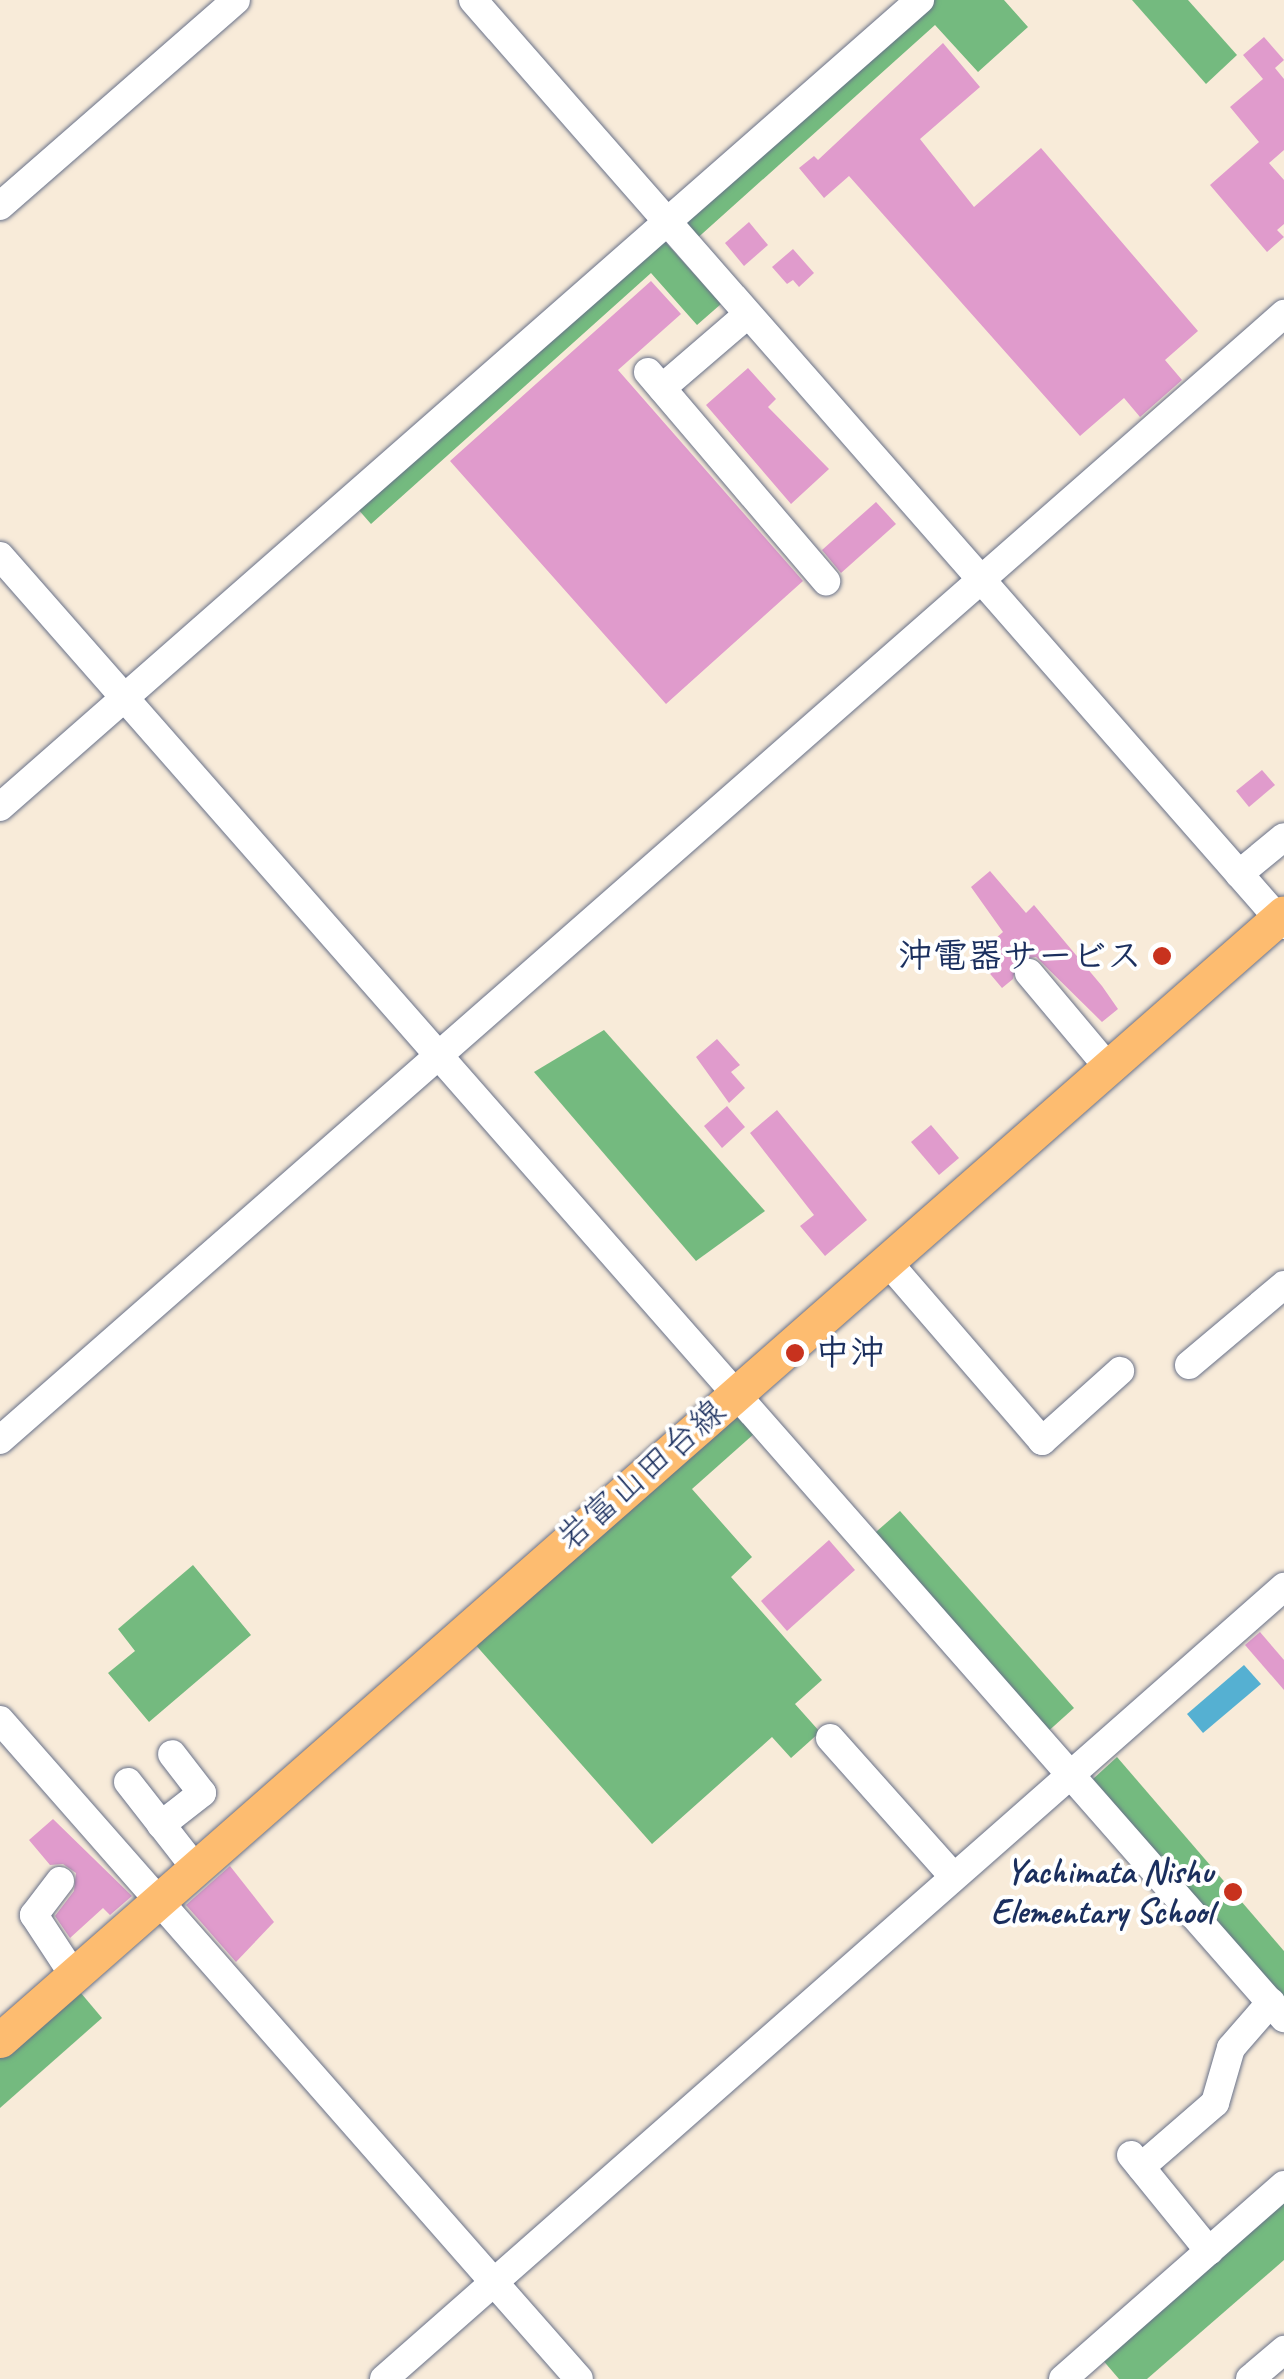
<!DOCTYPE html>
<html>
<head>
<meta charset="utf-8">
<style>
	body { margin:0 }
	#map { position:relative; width:1284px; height:2379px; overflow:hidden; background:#f8ebd9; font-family:Caveat,"Klee One",sans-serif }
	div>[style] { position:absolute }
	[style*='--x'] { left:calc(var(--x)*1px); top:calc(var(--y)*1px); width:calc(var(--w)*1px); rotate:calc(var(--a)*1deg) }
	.forest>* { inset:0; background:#74ba7f }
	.water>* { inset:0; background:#55b0d2 }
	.building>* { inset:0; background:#e09bcc }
	.roads { filter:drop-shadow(0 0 2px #687189) drop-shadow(0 0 2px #687189) }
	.minor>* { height:28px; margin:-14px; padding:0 14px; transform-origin:14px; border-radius:14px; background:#fff }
	.major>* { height:35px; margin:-17.5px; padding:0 17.5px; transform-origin:17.5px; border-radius:17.5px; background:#fdbc70 }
	.dots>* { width:28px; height:28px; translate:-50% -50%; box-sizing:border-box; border:5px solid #fff; border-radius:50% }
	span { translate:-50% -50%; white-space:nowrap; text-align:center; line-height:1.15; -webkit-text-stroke:8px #fff; paint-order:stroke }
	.poi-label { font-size:35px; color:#1b2f5e; font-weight:700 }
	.right { translate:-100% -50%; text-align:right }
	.left { translate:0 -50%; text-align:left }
	.street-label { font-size:35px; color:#1b2f5e }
</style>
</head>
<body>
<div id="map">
	<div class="forest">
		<div style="clip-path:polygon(931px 0,1004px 0,1028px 27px,978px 72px,935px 25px,693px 242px,678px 226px)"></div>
		<div style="clip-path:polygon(1132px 0,1188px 0,1237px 55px,1206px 84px)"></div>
		<div style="clip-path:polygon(661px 237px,721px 304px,697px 325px,651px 273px,371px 524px,357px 508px)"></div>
		<div style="clip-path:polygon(604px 1030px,765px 1211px,696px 1261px,534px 1072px)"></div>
		<div style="clip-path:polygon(734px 1409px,755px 1433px,692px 1489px,752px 1557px,731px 1577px,822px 1680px,795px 1704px,820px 1732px,791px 1758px,772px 1737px,652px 1844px,473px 1642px)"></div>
		<div style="clip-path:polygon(900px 1511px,1074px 1708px,1044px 1735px,869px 1538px)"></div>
		<div style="clip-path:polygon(193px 1565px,251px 1635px,149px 1722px,108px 1673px,135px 1651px,118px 1629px)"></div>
		<div style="clip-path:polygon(1117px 1757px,1284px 1951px,1284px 2000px,1093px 1779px)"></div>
		<div style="clip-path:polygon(75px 1986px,102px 2018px,0 2108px,0 2052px)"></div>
		<div style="clip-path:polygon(1284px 2200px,1284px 2260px,1147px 2379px,1119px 2379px,1101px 2358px)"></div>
	</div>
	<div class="water">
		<div style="clip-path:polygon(1244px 1665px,1261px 1684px,1203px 1733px,1187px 1714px)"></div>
	</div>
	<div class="building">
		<div style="clip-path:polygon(1264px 37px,1284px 60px,1275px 68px,1284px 79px,1284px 150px,1269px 163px,1284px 180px,1284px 224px,1277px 230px,1284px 237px,1267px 252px,1210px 185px,1259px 142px,1230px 107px,1263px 79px,1243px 55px)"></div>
		<div style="clip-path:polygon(943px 43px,980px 87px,920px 139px,974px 207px,1041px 148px,1198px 331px,1165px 360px,1182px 380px,1140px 417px,1124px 398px,1080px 436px,849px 176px,824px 198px,799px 168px,814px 156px,818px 160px)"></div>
		<div style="clip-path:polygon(749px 222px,768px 245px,744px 266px,725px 243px)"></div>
		<div style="clip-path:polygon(793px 249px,814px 273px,799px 287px,793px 280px,787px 284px,772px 267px)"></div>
		<div style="clip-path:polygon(651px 281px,681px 314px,618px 370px,803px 581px,666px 704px,450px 461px)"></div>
		<div style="clip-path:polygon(748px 368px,776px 399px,768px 407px,829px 469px,791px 504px,706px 405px)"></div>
		<div style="clip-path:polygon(876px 502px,896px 524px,841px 573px,822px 550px)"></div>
		<div style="clip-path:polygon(1262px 770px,1275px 785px,1249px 807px,1236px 791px)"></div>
		<div style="clip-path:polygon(990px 871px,1026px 913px,1034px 905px,1102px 986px,1118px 1009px,1102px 1022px,1036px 957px,1017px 960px,1013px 979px,1002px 988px,975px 956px,1003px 932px,971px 887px)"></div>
		<div style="clip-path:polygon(717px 1039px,740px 1065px,731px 1072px,745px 1088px,729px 1103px,696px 1057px)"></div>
		<div style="clip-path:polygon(727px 1106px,745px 1127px,722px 1148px,704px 1126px)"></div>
		<div style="clip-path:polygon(777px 1110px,867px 1220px,825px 1256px,800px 1226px,814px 1215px,750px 1133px)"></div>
		<div style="clip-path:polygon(931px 1125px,959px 1158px,939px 1175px,911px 1142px)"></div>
		<div style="clip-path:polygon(829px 1540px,855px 1570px,787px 1631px,761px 1601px)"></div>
		<div style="clip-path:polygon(1260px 1632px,1284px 1660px,1284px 1690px,1245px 1645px)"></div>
		<div style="clip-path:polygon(53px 1819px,132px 1896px,110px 1915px,103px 1908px,70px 1938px,55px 1916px,74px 1891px,76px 1873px,63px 1864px,50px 1865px,29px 1840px)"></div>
		<div style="clip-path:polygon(230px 1866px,274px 1922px,236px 1962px,186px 1905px)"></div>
	</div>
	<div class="roads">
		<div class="minor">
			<div style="--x:473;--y:0;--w:1230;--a:48.76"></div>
			<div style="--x:0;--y:206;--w:313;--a:-41.1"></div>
			<div style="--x:648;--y:372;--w:275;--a:49.6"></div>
			<div style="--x:662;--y:388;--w:113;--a:-40.7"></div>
			<div style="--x:0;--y:556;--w:1946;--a:48.71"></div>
			<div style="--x:0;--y:807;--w:1224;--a:-41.26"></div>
			<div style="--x:1239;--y:874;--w:58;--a:-39.4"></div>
			<div style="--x:1029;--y:973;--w:123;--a:50"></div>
			<div style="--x:886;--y:1260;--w:239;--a:49.2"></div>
			<div style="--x:1042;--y:1441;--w:105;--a:-41.9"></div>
			<div style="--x:1189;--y:1365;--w:124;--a:-40.1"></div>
			<div style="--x:0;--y:1440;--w:1708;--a:-41.25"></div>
			<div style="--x:0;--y:1720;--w:877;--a:48.7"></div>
			<div style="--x:830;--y:1738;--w:185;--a:48.3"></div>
			<div style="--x:128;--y:1782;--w:110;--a:52"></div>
			<div style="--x:161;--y:1825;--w:52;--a:-38"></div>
			<div style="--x:202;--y:1793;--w:49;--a:-127.6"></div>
			<div style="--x:60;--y:1881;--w:43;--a:127.4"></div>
			<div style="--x:34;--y:1915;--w:73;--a:56.7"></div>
			<div style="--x:1131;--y:2155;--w:124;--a:50.9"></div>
			<div style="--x:1141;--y:2167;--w:98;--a:-40.9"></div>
			<div style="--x:1215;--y:2103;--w:57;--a:-73.8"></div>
			<div style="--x:1231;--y:2048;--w:61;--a:-49"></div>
			<div style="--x:384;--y:2379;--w:1199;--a:-41.35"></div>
			<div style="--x:1063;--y:2379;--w:294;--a:-41.3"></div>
			<div style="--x:1250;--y:2379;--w:45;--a:-40.5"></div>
		</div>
		<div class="major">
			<div style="--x:0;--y:2040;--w:1708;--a:-41.27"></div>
		</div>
	</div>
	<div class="dots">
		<div style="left:1162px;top:956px;background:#c8321e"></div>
		<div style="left:795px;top:1353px;background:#c8321e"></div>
		<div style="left:1233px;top:1892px;background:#c8321e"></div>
	</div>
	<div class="poi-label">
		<span class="right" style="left:1142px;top:956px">沖電器サービス</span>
		<span class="left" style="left:815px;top:1353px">中沖</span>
		<span class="right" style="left:1213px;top:1892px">Yachimata Nishu<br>Elementary School</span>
	</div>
	<div class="street-label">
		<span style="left:641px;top:1475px;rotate:-41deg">岩富山田台線</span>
	</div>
</div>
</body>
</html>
